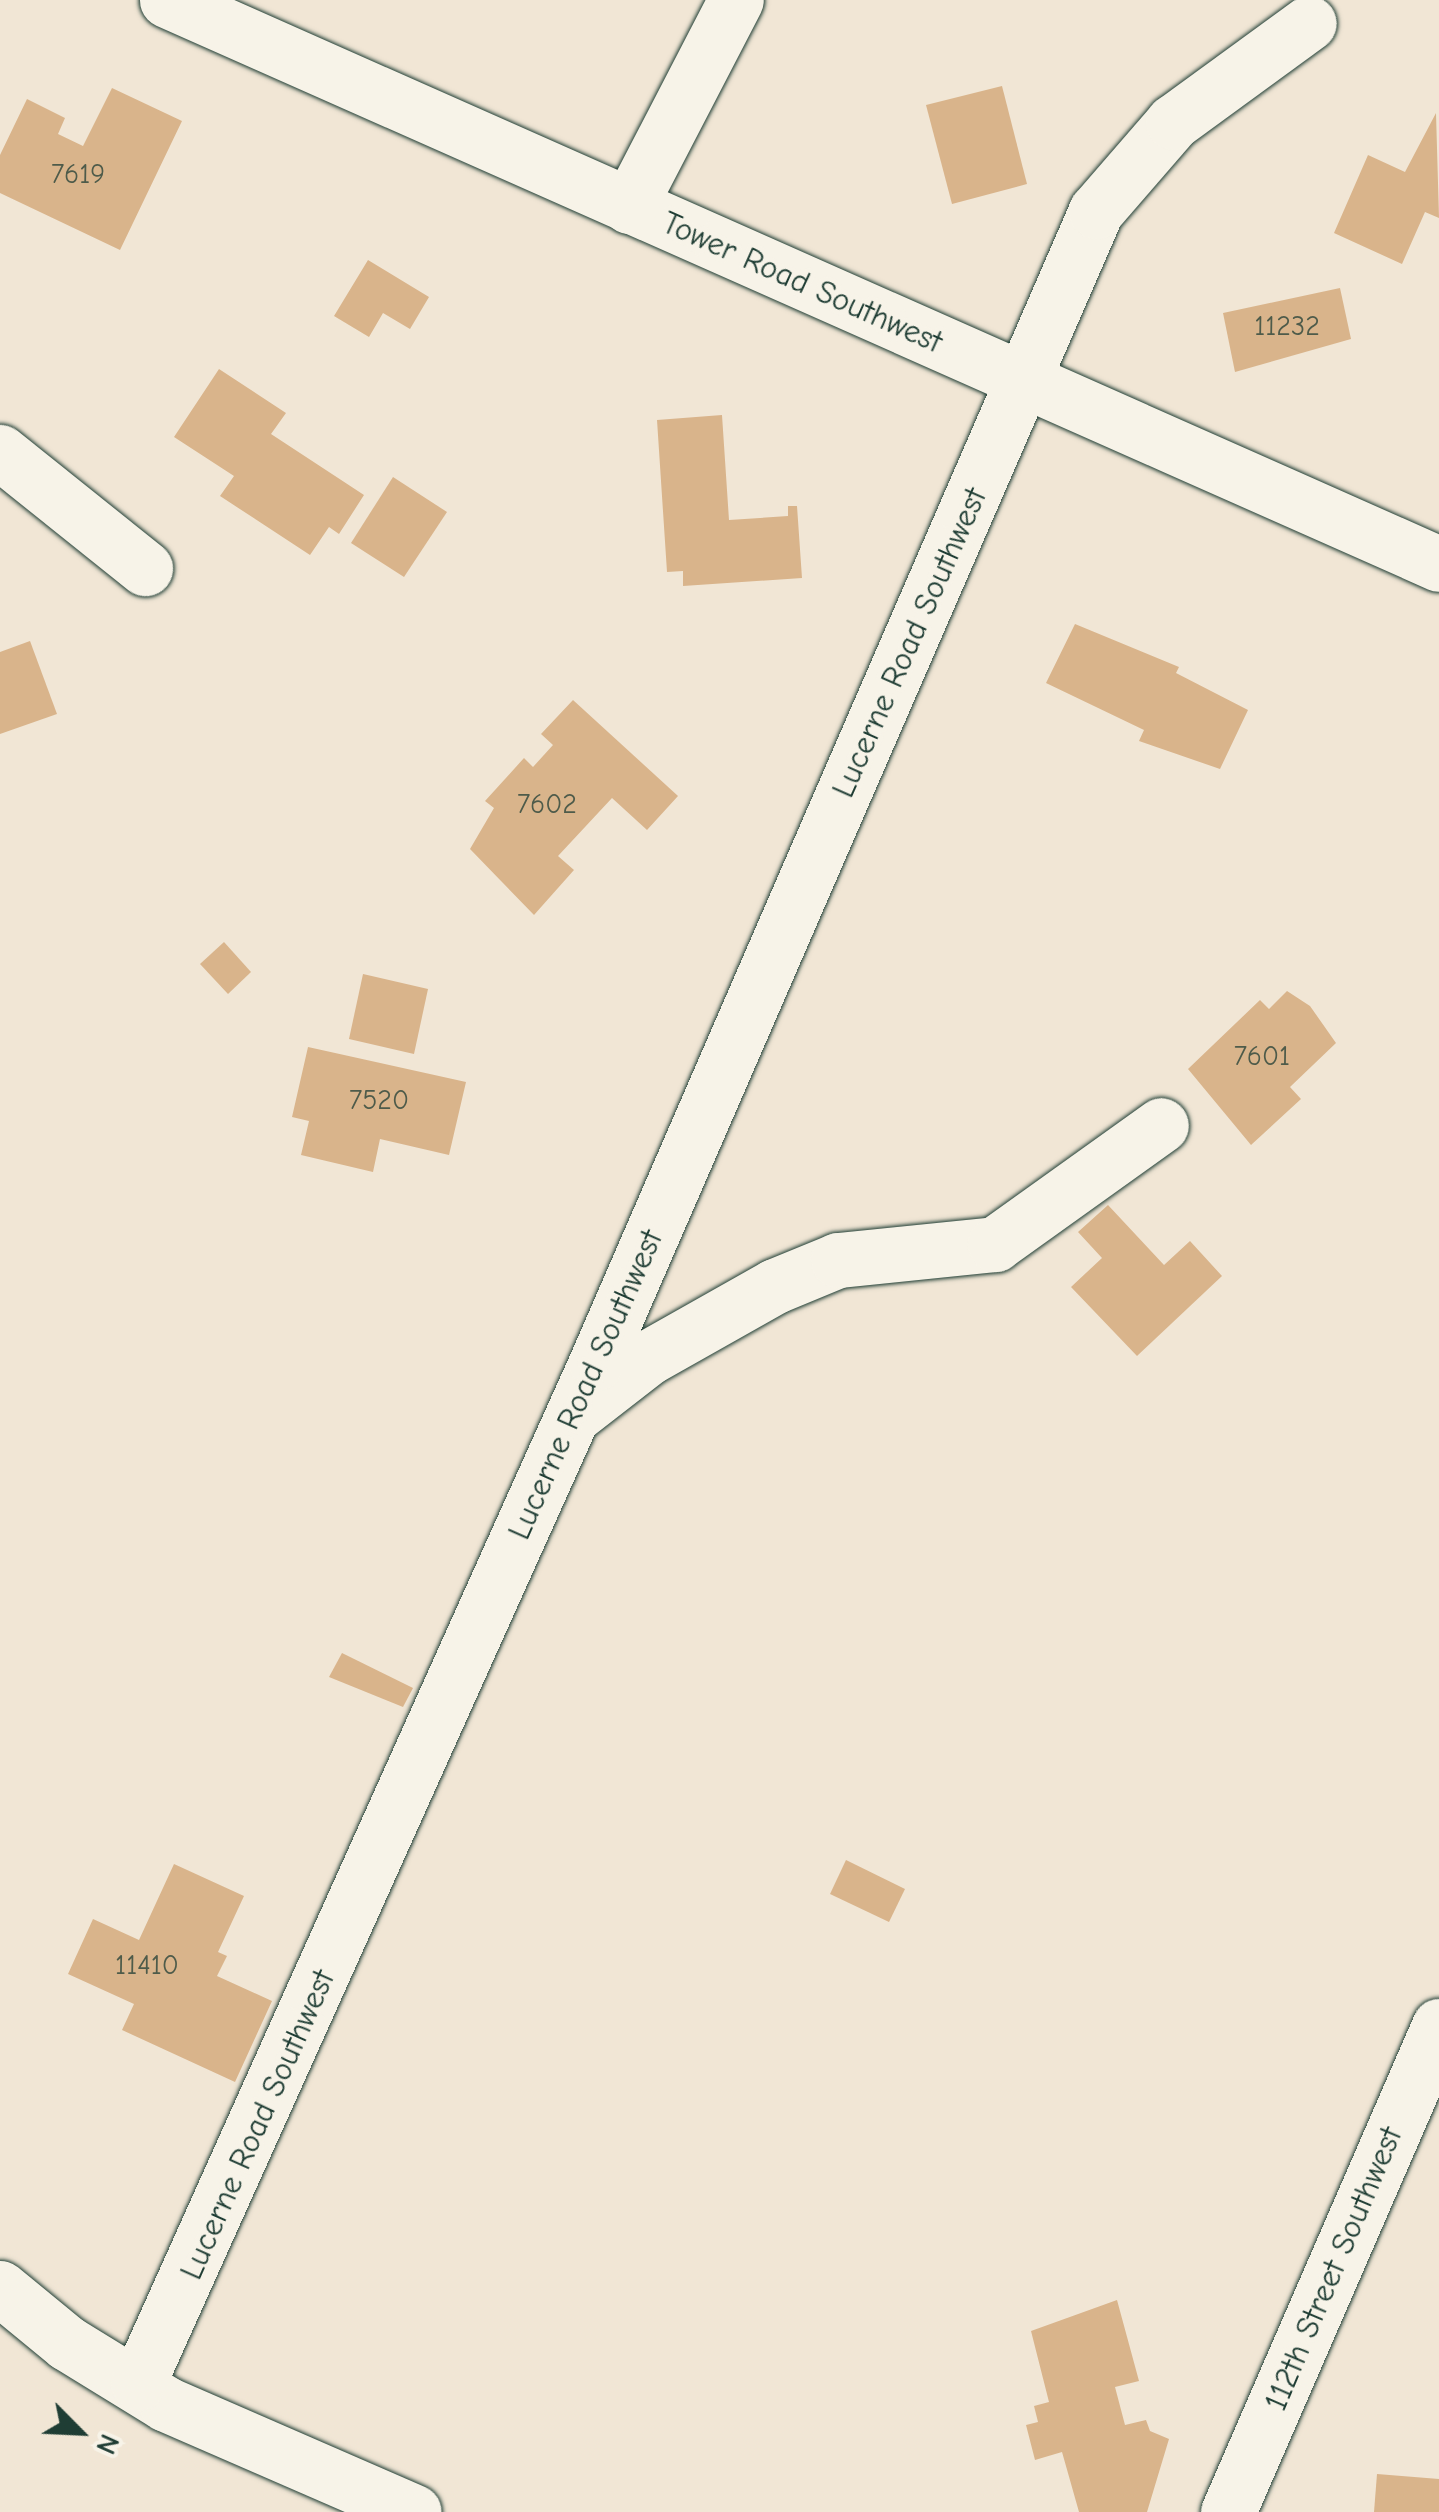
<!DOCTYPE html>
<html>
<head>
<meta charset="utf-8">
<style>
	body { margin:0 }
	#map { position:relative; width:1439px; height:2512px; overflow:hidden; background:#f1e6d5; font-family:"Comic Neue",sans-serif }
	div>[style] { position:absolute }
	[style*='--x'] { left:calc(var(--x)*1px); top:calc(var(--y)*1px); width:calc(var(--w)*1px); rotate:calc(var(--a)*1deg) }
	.building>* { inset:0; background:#d9b48b }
	.roads { filter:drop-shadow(0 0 2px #1f3d34) drop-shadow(0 0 2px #1f3d34) }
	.minor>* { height:55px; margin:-27.5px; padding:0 27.5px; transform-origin:27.5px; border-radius:27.5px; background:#f7f3e8 }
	span { translate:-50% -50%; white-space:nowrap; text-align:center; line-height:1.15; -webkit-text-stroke:10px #f7f3e8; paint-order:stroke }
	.number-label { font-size:28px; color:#4e5b4a }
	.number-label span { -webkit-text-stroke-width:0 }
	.street-label { font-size:32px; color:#1f3d34 }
	.north { position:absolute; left:30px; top:2382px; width:100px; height:100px; -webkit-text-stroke:8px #f7f3e8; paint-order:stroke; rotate:114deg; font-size:28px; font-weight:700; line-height:40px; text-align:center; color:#1f3d34 }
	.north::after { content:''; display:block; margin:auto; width:35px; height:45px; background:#1f3d34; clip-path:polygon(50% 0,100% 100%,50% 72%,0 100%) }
</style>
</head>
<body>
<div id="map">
	<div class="building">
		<div style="clip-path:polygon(1002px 86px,1027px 184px,952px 204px,926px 105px)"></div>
		<div style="clip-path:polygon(112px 88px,182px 121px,120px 250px,0 193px,0 155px,27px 99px,65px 118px,58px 134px,83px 146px)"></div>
		<div style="clip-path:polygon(1436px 113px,1439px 218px,1425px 212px,1402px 264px,1334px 233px,1368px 155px,1405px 172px)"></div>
		<div style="clip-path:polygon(368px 260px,429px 297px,410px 329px,383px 313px,369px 337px,334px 316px)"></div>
		<div style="clip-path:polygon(1340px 288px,1351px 339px,1235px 372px,1223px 313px)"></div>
		<div style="clip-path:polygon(219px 369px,286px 413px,271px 434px,364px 495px,339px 534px,329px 527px,310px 555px,220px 496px,234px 476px,174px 437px)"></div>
		<div style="clip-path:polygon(722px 415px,729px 520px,788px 516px,788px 506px,797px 506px,802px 578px,683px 586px,683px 571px,667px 572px,657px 420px)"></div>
		<div style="clip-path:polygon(393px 477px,447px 512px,404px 577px,351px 543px)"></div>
		<div style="clip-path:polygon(1075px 624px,1179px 667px,1176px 673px,1248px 710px,1220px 769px,1139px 741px,1144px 730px,1046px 683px)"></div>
		<div style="clip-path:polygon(30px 641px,57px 714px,0 734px,0 652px)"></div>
		<div style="clip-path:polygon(573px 700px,678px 796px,647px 830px,612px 798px,558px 856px,574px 870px,534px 915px,470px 849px,494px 808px,485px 801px,524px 758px,533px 767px,553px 745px,541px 734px)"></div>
		<div style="clip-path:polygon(224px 942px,251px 972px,228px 994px,200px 964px)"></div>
		<div style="clip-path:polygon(363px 974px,428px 989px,414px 1054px,349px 1039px)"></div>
		<div style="clip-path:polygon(1287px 991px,1310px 1006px,1336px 1043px,1290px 1087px,1301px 1099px,1251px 1145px,1188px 1069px,1260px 1000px,1269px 1009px)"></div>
		<div style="clip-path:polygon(308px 1047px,466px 1082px,449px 1155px,380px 1139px,373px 1172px,301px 1155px,309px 1121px,292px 1117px)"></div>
		<div style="clip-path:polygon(1108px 1205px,1164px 1265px,1190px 1241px,1222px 1276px,1137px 1356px,1071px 1287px,1102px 1258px,1078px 1232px)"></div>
		<div style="clip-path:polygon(342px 1653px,413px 1688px,403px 1707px,329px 1677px)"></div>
		<div style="clip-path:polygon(846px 1860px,905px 1889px,889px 1922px,830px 1894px)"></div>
		<div style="clip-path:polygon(174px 1864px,244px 1896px,218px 1952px,227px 1956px,217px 1976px,272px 2001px,235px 2082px,122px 2030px,134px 2004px,68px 1974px,93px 1919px,139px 1940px)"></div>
		<div style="clip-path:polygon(1117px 2300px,1139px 2381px,1115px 2387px,1125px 2425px,1146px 2420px,1150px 2431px,1169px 2439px,1147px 2512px,1079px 2512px,1062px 2452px,1035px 2460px,1026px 2425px,1038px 2422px,1034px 2406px,1049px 2402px,1031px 2331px)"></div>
		<div style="clip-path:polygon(1377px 2474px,1439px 2479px,1439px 2512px,1374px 2512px)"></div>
	</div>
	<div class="roads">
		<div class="minor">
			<div style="--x:167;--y:0;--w:1391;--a:23.91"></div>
			<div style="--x:629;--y:206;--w:232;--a:-62.6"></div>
			<div style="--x:0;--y:452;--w:186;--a:38.7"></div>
			<div style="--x:578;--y:1412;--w:90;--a:-37.8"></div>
			<div style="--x:649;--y:1357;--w:145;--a:-29.4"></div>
			<div style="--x:775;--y:1286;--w:68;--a:-22.4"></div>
			<div style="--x:838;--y:1260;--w:158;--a:-5.8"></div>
			<div style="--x:995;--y:1244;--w:204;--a:-35.6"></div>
			<div style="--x:0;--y:2288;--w:87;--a:39.4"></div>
			<div style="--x:67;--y:2343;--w:116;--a:31.6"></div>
			<div style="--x:166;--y:2404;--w:270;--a:23.5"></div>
			<div style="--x:138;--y:2383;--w:1118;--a:-65.82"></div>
			<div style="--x:596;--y:1363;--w:1256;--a:-66.54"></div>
			<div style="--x:1096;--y:211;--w:118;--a:-49.1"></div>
			<div style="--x:1173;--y:122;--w:168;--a:-36.1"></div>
			<div style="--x:1228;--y:2512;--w:530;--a:-66.53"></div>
		</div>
	</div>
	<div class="number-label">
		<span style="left:78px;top:174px">7619</span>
		<span style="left:1287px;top:326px">11232</span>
		<span style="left:547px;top:804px">7602</span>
		<span style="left:1262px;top:1056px">7601</span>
		<span style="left:379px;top:1100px">7520</span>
		<span style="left:147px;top:1965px">11410</span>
	</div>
	<div class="street-label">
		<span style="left:802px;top:283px;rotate:24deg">Tower Road Southwest</span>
		<span style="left:910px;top:643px;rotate:-66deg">Lucerne Road Southwest</span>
		<span style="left:586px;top:1385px;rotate:-66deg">Lucerne Road Southwest</span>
		<span style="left:258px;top:2125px;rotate:-66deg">Lucerne Road Southwest</span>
		<span style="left:1334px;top:2269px;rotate:-67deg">112th Street Southwest</span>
	</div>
	<div class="north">N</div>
</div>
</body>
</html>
